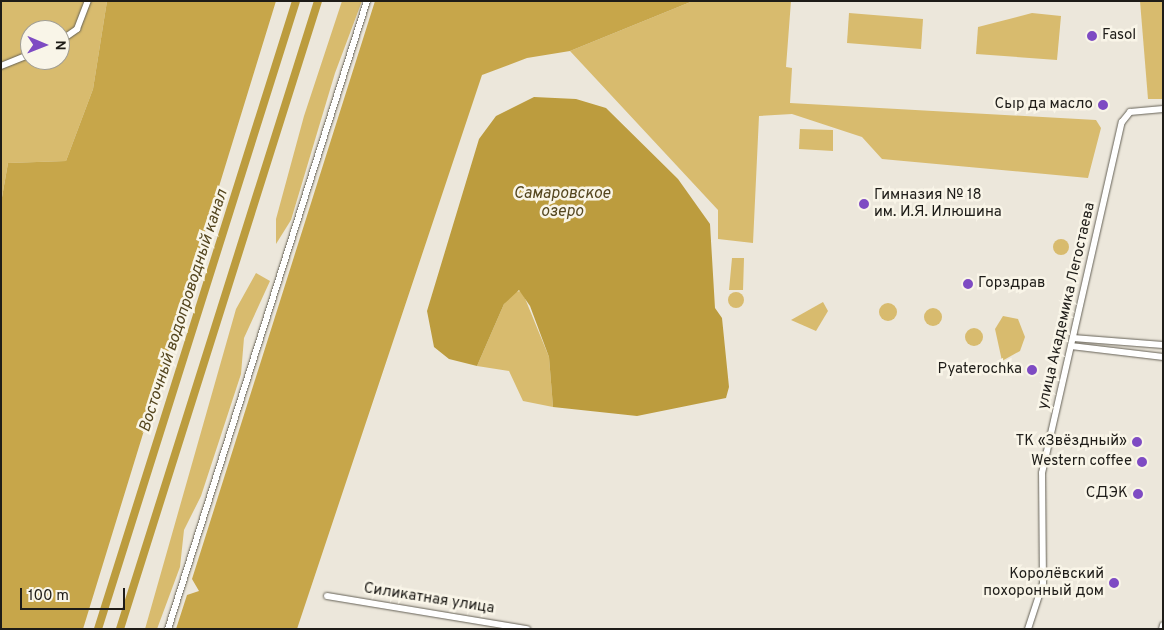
<!DOCTYPE html>
<html>
<head>
<meta charset="utf-8">
<style>
	body { margin:0 }
	#map { position:relative; width:1164px; height:630px; overflow:hidden; background:#ece7db; font-family:Overpass,sans-serif }
	div>[style] { position:absolute }
	[style*='--x'] { left:calc(var(--x)*1px); top:calc(var(--y)*1px); width:calc(var(--w)*1px); rotate:calc(var(--a)*1deg) }
	.green>* { inset:0; background:#d8bb6e }
	.round { border-radius:50% }
	.forest>* { inset:0; background:#c7a64a }
	.water>* { inset:0; background:#bc9c3e }
	.canal>* { height:8px; margin:-4px; padding:0 4px; transform-origin:4px; border-radius:4px; background:#bc9c3e }
	.roads { filter:drop-shadow(0 0 1px #656156) drop-shadow(0 0 1px #656156) }
	.street>* { height:6px; margin:-3px; padding:0 3px; transform-origin:3px; border-radius:3px; background:#fff }
	.dots>* { width:14px; height:14px; translate:-50% -50%; box-sizing:border-box; border:2px solid #f9f5e8; border-radius:50% }
	span { translate:-50% -50%; white-space:nowrap; text-align:center; line-height:1.15; -webkit-text-stroke:5px #f9f5e8; paint-order:stroke }
	.poi-label { font-size:15px; color:#1e1c18 }
	.left { translate:0 -50%; text-align:left }
	.right { translate:-100% -50%; text-align:right }
	.street-label { font-size:15px; color:#1e1c18 }
	.water-label { font-size:16px; color:#54461f; font-style:italic }
	.frame { position:absolute; inset:0; border:2px solid #1e1c18; pointer-events:none }
	.north { position:absolute; left:20px; top:20px; width:50px; height:50px; box-sizing:border-box; background:#f9f5e8; border:1px solid #a19e95; border-radius:50%; rotate:91deg; font-size:14px; font-weight:700; line-height:20px; text-align:center; color:#1e1c18 }
	.north::after { content:''; display:block; margin:auto; width:18px; height:22px; background:#7e4bc3; clip-path:polygon(50% 0,100% 100%,50% 72%,0 100%) }
	.scale { position:absolute; left:20px; top:588px; width:105px; height:22px; box-sizing:border-box; border:2px solid #1e1c18; border-top:0; padding-left:6px; font-size:15px; line-height:18px; white-space:nowrap; color:#1e1c18; -webkit-text-stroke:4px #f9f5e8; paint-order:stroke }
</style>
</head>
<body>
<div id="map">
	<div class="green">
		<div style="clip-path:polygon(evenodd,1px 1px,107px 1px,93px 89px,66px 161px,8px 163px,1px 203px,1px 1px,30px 30px,60px 30px,60px 60px,30px 60px,30px 30px)"></div>
		<div style="clip-path:polygon(342px 1px,362px 1px,335px 73px,291px 220px,276px 244px,276px 219px,304px 116px)"></div>
		<div style="clip-path:polygon(693px 1px,791px 1px,786px 67px,792px 68px,790px 103px,1096px 120px,1101px 128px,1088px 178px,882px 159px,862px 137px,792px 114px,759px 116px,753px 243px,718px 239px,718px 210px,570px 51px)"></div>
		<div style="clip-path:polygon(1140px 1px,1163px 1px,1163px 99px,1148px 99px)"></div>
		<div style="clip-path:polygon(849px 13px,923px 19px,921px 49px,847px 43px)"></div>
		<div style="clip-path:polygon(1032px 13px,1061px 16px,1057px 60px,976px 54px,978px 27px)"></div>
		<div style="clip-path:polygon(800px 129px,833px 130px,833px 151px,799px 149px)"></div>
		<div class="round" style="left:1053px;top:239px;width:16px;height:16px"></div>
		<div style="clip-path:polygon(732px 258px,744px 258px,743px 290px,729px 290px)"></div>
		<div style="clip-path:polygon(256px 273px,270px 281px,244px 338px,241px 374px,201px 496px,184px 530px,180px 567px,157px 629px,145px 629px,236px 309px)"></div>
		<div style="clip-path:polygon(522px 291px,549px 357px,553px 407px,523px 401px,509px 371px,477px 366px,504px 304px,512px 292px)"></div>
		<div class="round" style="left:728px;top:292px;width:16px;height:16px"></div>
		<div style="clip-path:polygon(823px 302px,828px 311px,816px 331px,791px 320px)"></div>
		<div class="round" style="left:879px;top:303px;width:18px;height:18px"></div>
		<div class="round" style="left:924px;top:308px;width:18px;height:18px"></div>
		<div style="clip-path:polygon(1003px 316px,1018px 319px,1025px 337px,1020px 351px,1002px 361px,995px 329px)"></div>
		<div class="round" style="left:965px;top:328px;width:18px;height:18px"></div>
	</div>
	<div class="forest">
		<div style="clip-path:polygon(107px 1px,276px 1px,83px 629px,1px 629px,1px 203px,8px 163px,66px 161px,93px 89px)"></div>
		<div style="clip-path:polygon(375px 1px,693px 1px,570px 51px,527px 58px,482px 75px,297px 629px,176px 629px,187px 595px,199px 591px,192px 579px)"></div>
	</div>
	<div class="water">
		<div style="clip-path:polygon(534px 97px,576px 99px,606px 108px,678px 179px,710px 224px,715px 308px,722px 318px,729px 387px,726px 398px,637px 416px,553px 407px,549px 357px,530px 306px,519px 290px,504px 304px,477px 366px,449px 359px,434px 347px,427px 311px,479px 139px,496px 116px)"></div>
	</div>
	<div class="canal">
		<div style="--x:98;--y:629;--w:658;--a:-72.5"></div>
		<div style="--x:120;--y:629;--w:658;--a:-72.5"></div>
	</div>
	<div class="roads">
		<div class="street">
			<div style="--x:60;--y:41;--w:21;--a:-35"></div>
			<div style="--x:77;--y:29;--w:30;--a:-69"></div>
			<div style="--x:1;--y:66;--w:31;--a:-22"></div>
			<div style="--x:1073;--y:338;--w:90;--a:4.4"></div>
			<div style="--x:1071;--y:346;--w:93;--a:6.8"></div>
			<div style="--x:327;--y:596;--w:203;--a:9.4"></div>
			<div style="--x:168;--y:629;--w:659;--a:-72.42"></div>
			<div style="--x:1028;--y:629;--w:48;--a:-71.9"></div>
			<div style="--x:1043;--y:583;--w:110;--a:-90.5"></div>
			<div style="--x:1042;--y:473;--w:360;--a:-77.2"></div>
			<div style="--x:1122;--y:122;--w:13;--a:-51"></div>
			<div style="--x:1130;--y:112;--w:33;--a:-5"></div>
			<div style="--x:1162;--y:629;--w:4;--a:-76"></div>
		</div>
	</div>
	<div class="dots">
		<div style="left:1092px;top:36px;background:#7e4bc3"></div>
		<div style="left:1103px;top:105px;background:#7e4bc3"></div>
		<div style="left:864px;top:204px;background:#7e4bc3"></div>
		<div style="left:968px;top:284px;background:#7e4bc3"></div>
		<div style="left:1032px;top:370px;background:#7e4bc3"></div>
		<div style="left:1137px;top:442px;background:#7e4bc3"></div>
		<div style="left:1142px;top:462px;background:#7e4bc3"></div>
		<div style="left:1138px;top:494px;background:#7e4bc3"></div>
		<div style="left:1114px;top:583px;background:#7e4bc3"></div>
	</div>
	<div class="poi-label">
		<span class="left" style="left:1102px;top:36px">Fasol</span>
		<span class="right" style="left:1093px;top:105px">Сыр да масло</span>
		<span class="left" style="left:874px;top:204px">Гимназия № 18<br>им. И.Я. Илюшина</span>
		<span class="left" style="left:978px;top:284px">Горздрав</span>
		<span class="right" style="left:1022px;top:370px">Pyaterochka</span>
		<span class="right" style="left:1127px;top:442px">ТК «Звёздный»</span>
		<span class="right" style="left:1132px;top:462px">Western coffee</span>
		<span class="right" style="left:1128px;top:494px">СДЭК</span>
		<span class="right" style="left:1104px;top:583px">Королёвский<br>похоронный дом</span>
	</div>
	<div class="street-label">
		<span style="left:1067px;top:306px;rotate:-77deg">улица Академика Легостаева</span>
		<span style="left:429px;top:599px;rotate:9deg">Силикатная улица</span>
	</div>
	<div class="water-label">
		<span style="left:562px;top:203px">Самаровское<br>озеро</span>
		<span style="left:184px;top:311px;rotate:-72deg">Восточный водопроводный канал</span>
	</div>
	<div class="frame"></div>
	<div class="north">N</div>
	<div class="scale">100 m</div>
</div>
</body>
</html>
